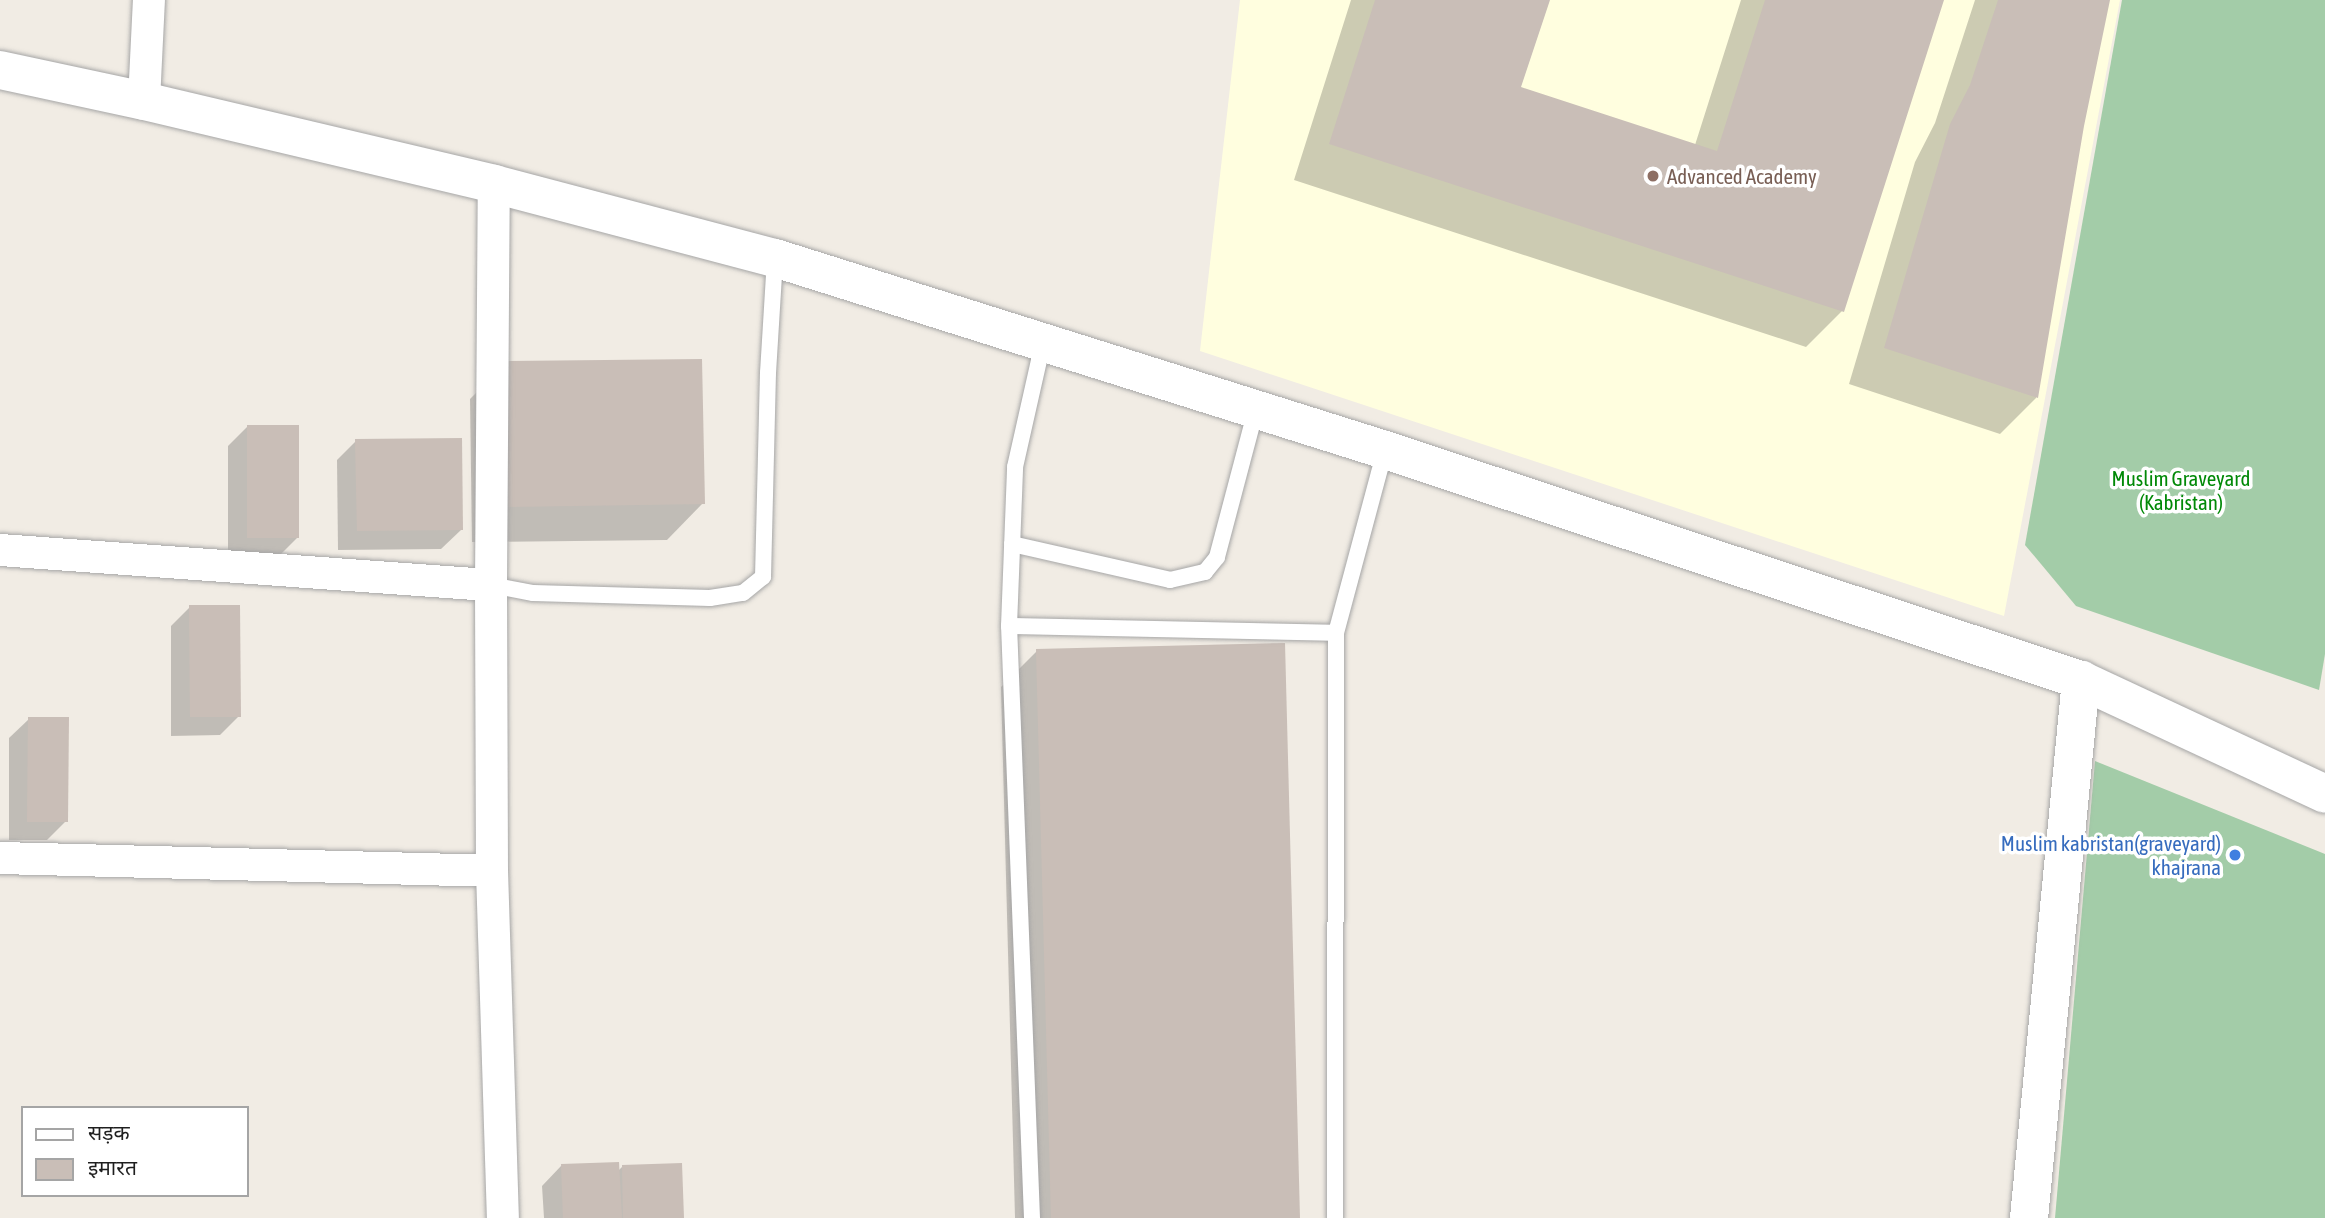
<!DOCTYPE html>
<html>
<head>
<meta charset="utf-8">
<style>
	body { margin:0 }
	#map { position:relative; width:2325px; height:1218px; overflow:hidden; background:#f1ece4; font-family:"Asap Condensed","Noto Sans Devanagari",sans-serif }
	div>[style] { position:absolute }
	[style*='--x'] { left:calc(var(--x)*1px); top:calc(var(--y)*1px); width:calc(var(--w)*1px); rotate:calc(var(--a)*1deg) }
	.education>* { inset:0; background:#fffedf }
	.cemetery>* { inset:0; background:#a3cca8 }
	.shadow>* { inset:0; background:#0003 }
	.building>* { inset:0; background:#c9beb7 }
	.roads { filter:drop-shadow(0 0 2px #a6a6a6) drop-shadow(0 0 2px #a6a6a6) }
	.service>* { height:16px; margin:-8px; padding:0 8px; transform-origin:8px; border-radius:8px; background:#fff }
	.minor>* { height:32px; margin:-16px; padding:0 16px; transform-origin:16px; border-radius:16px; background:#fff }
	.tertiary>* { height:38px; margin:-19px; padding:0 19px; transform-origin:19px; border-radius:19px; background:#fff }
	.dots>* { width:19px; height:19px; translate:-50% -50%; box-sizing:border-box; border:4px solid #fff; border-radius:50% }
	span { translate:-50% -50%; white-space:nowrap; text-align:center; line-height:1.15; -webkit-text-stroke:7px #fff; paint-order:stroke }
	.education-label { font-size:21px; color:#785e54 }
	.left { translate:0 -50%; text-align:left }
	.park-label { font-size:21px; color:#018907 }
	.shop-label { font-size:21px; color:#366cbe }
	.right { translate:-100% -50%; text-align:right }
	.legend { position:absolute; left:21px; top:1106px; width:228px; height:91px; box-sizing:border-box; background:#fff; border:2px solid #a5a5a5; margin:0; padding:9px 12px; list-style:none; font-size:21px; color:#1f1f1f }
	.legend li { display:flex; align-items:center; gap:14px; height:35px }
	.legend b { width:35px; border:2px solid #a5a5a5 }
</style>
</head>
<body>
<div id="map">
	<div class="education">
		<div style="clip-path:polygon(1240px 0,2120px 0,2004px 616px,1200px 351px)"></div>
	</div>
	<div class="cemetery">
		<div style="clip-path:polygon(2122px 0,2325px 0,2325px 654px,2319px 690px,2076px 606px,2025px 545px)"></div>
		<div style="clip-path:polygon(2095px 761px,2325px 854px,2325px 1218px,2055px 1218px)"></div>
	</div>
	<div class="shadow">
		<div style="clip-path:polygon(1351px 0,1548px 0,1519px 89px,1695px 145px,1741px 0,1942px 0,1842px 311px,1806px 347px,1294px 180px)"></div>
		<div style="clip-path:polygon(1975px 0,2108px 0,2082px 126px,2036px 398px,2000px 434px,1849px 384px,1915px 162px,1935px 123px)"></div>
		<div style="clip-path:polygon(506px 363px,703px 503px,667px 540px,472px 542px,470px 399px)"></div>
		<div style="clip-path:polygon(247px 427px,298px 537px,278px 557px,228px 557px,228px 446px)"></div>
		<div style="clip-path:polygon(356px 441px,461px 530px,441px 549px,338px 550px,337px 460px)"></div>
		<div style="clip-path:polygon(190px 607px,239px 716px,220px 735px,171px 736px,171px 626px)"></div>
		<div style="clip-path:polygon(1037px 651px,1298px 1218px,1015px 1218px,1001px 687px)"></div>
		<div style="clip-path:polygon(29px 719px,66px 821px,47px 840px,9px 840px,9px 738px)"></div>
		<div style="clip-path:polygon(561px 1166px,618px 1171px,622px 1167px,682px 1218px,544px 1218px,542px 1186px)"></div>
	</div>
	<div class="building">
		<div style="clip-path:polygon(1375px 0,1550px 0,1521px 87px,1717px 151px,1765px 0,1944px 0,1844px 312px,1329px 144px)"></div>
		<div style="clip-path:polygon(1998px 0,2110px 0,2084px 126px,2038px 398px,1884px 348px,1950px 124px,1970px 85px)"></div>
		<div style="clip-path:polygon(702px 359px,705px 504px,508px 507px,505px 361px)"></div>
		<div style="clip-path:polygon(247px 425px,299px 425px,299px 538px,247px 538px)"></div>
		<div style="clip-path:polygon(462px 438px,463px 530px,357px 531px,355px 439px)"></div>
		<div style="clip-path:polygon(189px 605px,240px 605px,241px 717px,190px 717px)"></div>
		<div style="clip-path:polygon(1285px 643px,1300px 1218px,1051px 1218px,1036px 649px)"></div>
		<div style="clip-path:polygon(28px 717px,69px 717px,68px 822px,27px 822px)"></div>
		<div style="clip-path:polygon(619px 1162px,622px 1218px,563px 1218px,561px 1164px)"></div>
		<div style="clip-path:polygon(682px 1163px,684px 1218px,623px 1218px,622px 1165px)"></div>
	</div>
	<div class="roads">
		<div class="service">
			<div style="--x:1012;--y:544;--w:162;--a:12.8"></div>
			<div style="--x:1170;--y:580;--w:36;--a:-13"></div>
			<div style="--x:1205;--y:572;--w:19;--a:-51"></div>
			<div style="--x:1217;--y:557;--w:153;--a:-75.2"></div>
			<div style="--x:491;--y:585;--w:43;--a:10.8"></div>
			<div style="--x:533;--y:593;--w:177;--a:1.6"></div>
			<div style="--x:710;--y:598;--w:33;--a:-9"></div>
			<div style="--x:743;--y:593;--w:26;--a:-39"></div>
			<div style="--x:763;--y:577;--w:204;--a:-88.6"></div>
			<div style="--x:768;--y:373;--w:115;--a:-86.5"></div>
			<div style="--x:1009;--y:626;--w:159;--a:-87.8"></div>
			<div style="--x:1015;--y:467;--w:127;--a:-77.3"></div>
			<div style="--x:1032;--y:1218;--w:592;--a:-92.22"></div>
			<div style="--x:1009;--y:626;--w:327;--a:1.2"></div>
			<div style="--x:1335;--y:1218;--w:585;--a:-89.9"></div>
			<div style="--x:1336;--y:633;--w:189;--a:-75"></div>
		</div>
		<div class="minor">
			<div style="--x:144;--y:101;--w:101;--a:-87.2"></div>
			<div style="--x:0;--y:550;--w:492;--a:4.1"></div>
			<div style="--x:491;--y:585;--w:286;--a:89.8"></div>
			<div style="--x:491;--y:585;--w:401;--a:-89.6"></div>
			<div style="--x:0;--y:858;--w:492;--a:1.5"></div>
			<div style="--x:492;--y:871;--w:347;--a:88.2"></div>
		</div>
		<div class="tertiary">
			<div style="--x:0;--y:70;--w:147;--a:12.1"></div>
			<div style="--x:144;--y:101;--w:360;--a:13.3"></div>
			<div style="--x:494;--y:184;--w:291;--a:14.8"></div>
			<div style="--x:775;--y:258;--w:640;--a:17.47"></div>
			<div style="--x:1385;--y:450;--w:733;--a:18.29"></div>
			<div style="--x:2081;--y:680;--w:269;--a:25"></div>
			<div style="--x:2029;--y:1218;--w:541;--a:-84.48"></div>
		</div>
	</div>
	<div class="dots">
		<div style="left:1653px;top:176px;background:#8d6e63"></div>
		<div style="left:2235px;top:855px;background:#3f7fe0"></div>
	</div>
	<div class="education-label">
		<span class="left" style="left:1667px;top:176px">Advanced Academy</span>
	</div>
	<div class="park-label">
		<span style="left:2181px;top:490px">Muslim Graveyard<br>(Kabristan)</span>
	</div>
	<div class="shop-label">
		<span class="right" style="left:2221px;top:855px">Muslim kabristan(graveyard)<br>khajrana</span>
	</div>
	<ul class="legend">
	<li><b style="height:9px;background:#fff"></b>सड़क</li>
	<li><b style="height:19px;background:#c9beb7"></b>इमारत</li>
	</ul>
</div>
</body>
</html>
